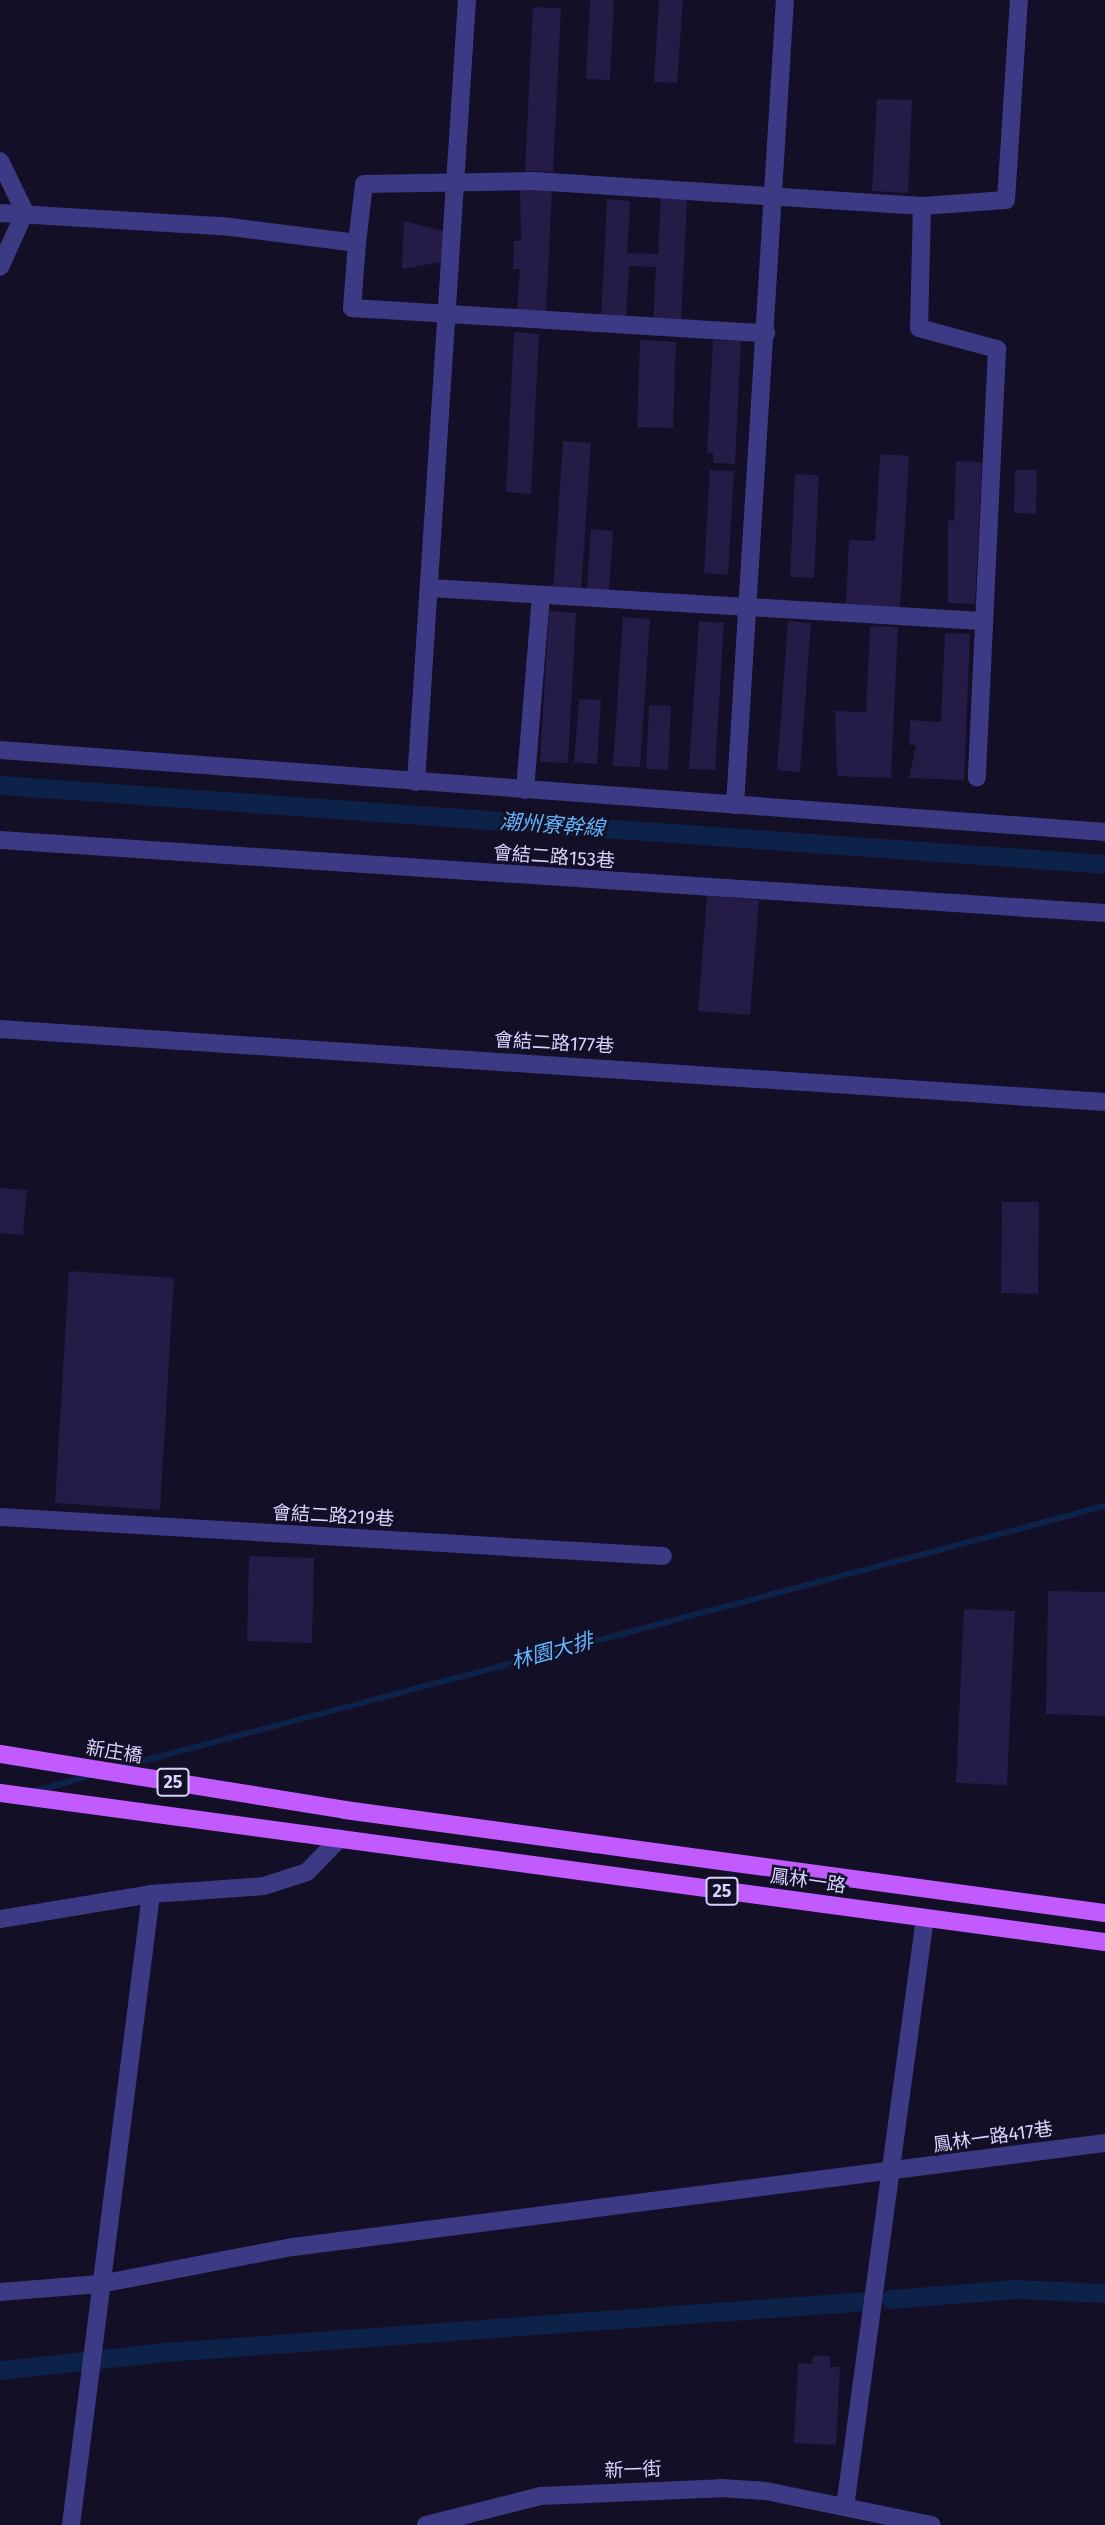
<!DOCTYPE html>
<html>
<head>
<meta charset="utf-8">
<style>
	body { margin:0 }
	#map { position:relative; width:1105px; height:2525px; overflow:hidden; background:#130f26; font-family:"Fira Sans","Noto Sans TC",sans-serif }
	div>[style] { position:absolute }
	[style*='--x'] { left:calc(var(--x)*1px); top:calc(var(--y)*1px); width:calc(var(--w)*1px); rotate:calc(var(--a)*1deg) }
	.stream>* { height:6px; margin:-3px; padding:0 3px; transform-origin:3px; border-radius:3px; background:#0c2248 }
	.canal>* { height:19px; margin:-9.5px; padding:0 9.5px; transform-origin:9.5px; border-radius:9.5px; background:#0c2248 }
	.building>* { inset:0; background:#241b47 }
	.minor>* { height:18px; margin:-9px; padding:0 9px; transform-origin:9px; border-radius:9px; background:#3d3a85 }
	.primary>* { height:18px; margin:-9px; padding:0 9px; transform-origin:9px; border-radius:9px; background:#c25bff }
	span { translate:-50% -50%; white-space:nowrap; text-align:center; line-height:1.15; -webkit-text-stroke:5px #130f26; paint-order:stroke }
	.shield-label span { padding:2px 5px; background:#130f26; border:2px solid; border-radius:5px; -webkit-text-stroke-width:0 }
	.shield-label { font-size:18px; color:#d9d4ff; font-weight:700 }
	.street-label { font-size:19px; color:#d9d4ff }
	.water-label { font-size:21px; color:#62b6ff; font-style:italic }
</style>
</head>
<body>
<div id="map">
	<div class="stream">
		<div style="--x:120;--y:1767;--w:1019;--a:-14.84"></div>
		<div style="--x:32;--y:1792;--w:62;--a:-15.8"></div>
	</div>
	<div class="canal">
		<div style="--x:0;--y:785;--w:1108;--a:4.09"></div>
		<div style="--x:891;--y:2299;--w:125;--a:-4.6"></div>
		<div style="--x:1016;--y:2289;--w:89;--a:2.6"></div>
		<div style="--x:0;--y:2370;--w:166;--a:-6.2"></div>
		<div style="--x:165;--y:2352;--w:704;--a:-4.16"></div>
	</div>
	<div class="building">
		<div style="clip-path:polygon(590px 0,614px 0,610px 80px,586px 79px)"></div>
		<div style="clip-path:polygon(659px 0,683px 0,677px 83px,654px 82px)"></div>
		<div style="clip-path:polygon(533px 7px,561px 8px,553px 172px,525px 171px)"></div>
		<div style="clip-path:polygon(877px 99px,912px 100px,908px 193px,872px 191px)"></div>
		<div style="clip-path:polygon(520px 188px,552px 190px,546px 311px,517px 310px,520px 269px,513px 269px,514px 241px,521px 241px)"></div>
		<div style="clip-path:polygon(661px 198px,687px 199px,681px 323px,653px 322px,656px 267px,629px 266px,626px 321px,601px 320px,607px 199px,630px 201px,627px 253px,658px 254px)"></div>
		<div style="clip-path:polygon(404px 221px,444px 231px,442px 262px,402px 269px)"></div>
		<div style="clip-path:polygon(514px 332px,539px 334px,531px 494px,506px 492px)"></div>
		<div style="clip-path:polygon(640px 340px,676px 342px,673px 428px,637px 427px)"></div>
		<div style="clip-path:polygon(713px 340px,741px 341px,735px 464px,713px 463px,713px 453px,707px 453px)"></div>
		<div style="clip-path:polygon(563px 441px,591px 443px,581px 592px,553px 590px)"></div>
		<div style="clip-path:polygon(880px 454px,909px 456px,900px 607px,846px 604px,849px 540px,875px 541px)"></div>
		<div style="clip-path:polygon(956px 461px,982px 462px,975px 604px,948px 603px,948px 520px,954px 521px)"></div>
		<div style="clip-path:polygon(710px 470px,734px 471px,728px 575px,704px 573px)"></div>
		<div style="clip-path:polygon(1015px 470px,1037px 470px,1036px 514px,1014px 513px)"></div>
		<div style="clip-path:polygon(795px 474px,819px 475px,814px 578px,790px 577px)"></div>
		<div style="clip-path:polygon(591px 529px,613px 531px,609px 592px,587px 590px)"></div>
		<div style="clip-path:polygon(549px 611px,576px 613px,568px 763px,540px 762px)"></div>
		<div style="clip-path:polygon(623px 617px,650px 619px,640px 767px,613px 766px)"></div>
		<div style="clip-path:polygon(699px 621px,724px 623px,715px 770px,689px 769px)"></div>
		<div style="clip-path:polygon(788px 621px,811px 623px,800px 772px,777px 770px)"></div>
		<div style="clip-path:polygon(870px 626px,898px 627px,891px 778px,837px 776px,835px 711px,866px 712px)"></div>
		<div style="clip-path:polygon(945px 633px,970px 634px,964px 780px,909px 778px,916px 745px,909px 745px,910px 720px,941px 722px)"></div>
		<div style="clip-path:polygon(579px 699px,601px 700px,597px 764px,574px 762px)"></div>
		<div style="clip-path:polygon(649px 705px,671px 706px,668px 770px,646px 769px)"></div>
		<div style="clip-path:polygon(707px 896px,759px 900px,750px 1015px,698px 1011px)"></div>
		<div style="clip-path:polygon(0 1188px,27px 1190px,23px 1235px,0 1233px)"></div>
		<div style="clip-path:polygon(1002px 1202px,1039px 1202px,1038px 1294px,1001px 1293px)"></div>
		<div style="clip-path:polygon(69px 1271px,174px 1278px,160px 1510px,55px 1503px)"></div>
		<div style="clip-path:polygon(249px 1556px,314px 1558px,312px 1643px,247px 1641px)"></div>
		<div style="clip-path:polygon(1048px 1591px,1105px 1592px,1105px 1716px,1046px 1714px)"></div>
		<div style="clip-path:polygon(964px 1609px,1015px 1611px,1007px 1785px,956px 1783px)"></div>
		<div style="clip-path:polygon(813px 2356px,830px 2356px,830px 2367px,840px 2367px,836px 2445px,794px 2443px,798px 2363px,812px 2364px)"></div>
	</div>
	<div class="minor">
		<div style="--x:0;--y:161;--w:57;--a:63.9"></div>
		<div style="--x:25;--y:212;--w:60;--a:114.4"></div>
		<div style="--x:922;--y:206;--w:84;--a:-4.1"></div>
		<div style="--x:1006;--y:200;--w:200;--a:-86.3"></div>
		<div style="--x:0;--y:213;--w:222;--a:3.4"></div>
		<div style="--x:222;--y:226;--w:136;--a:7.2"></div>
		<div style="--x:357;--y:243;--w:65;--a:94.4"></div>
		<div style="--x:352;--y:308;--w:415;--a:3.5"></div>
		<div style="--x:357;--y:243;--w:59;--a:-83.2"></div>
		<div style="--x:364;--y:184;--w:170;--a:-1"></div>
		<div style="--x:534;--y:181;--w:389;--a:3.7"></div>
		<div style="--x:922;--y:206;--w:122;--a:91.4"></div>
		<div style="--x:919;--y:328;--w:81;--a:15.1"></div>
		<div style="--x:997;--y:349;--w:429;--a:92.7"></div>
		<div style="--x:430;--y:588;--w:553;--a:3.42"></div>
		<div style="--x:0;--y:750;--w:1108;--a:4.24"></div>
		<div style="--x:416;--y:782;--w:784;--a:-86.27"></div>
		<div style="--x:525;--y:790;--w:194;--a:-85.3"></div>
		<div style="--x:735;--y:805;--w:807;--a:-86.45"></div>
		<div style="--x:0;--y:840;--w:1107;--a:3.78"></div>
		<div style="--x:0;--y:1029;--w:1107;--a:3.78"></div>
		<div style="--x:0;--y:1517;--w:664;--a:3.37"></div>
		<div style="--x:0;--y:1919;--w:153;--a:-9.4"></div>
		<div style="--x:151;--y:1894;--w:113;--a:-4"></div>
		<div style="--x:264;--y:1886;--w:45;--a:-18"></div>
		<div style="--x:307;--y:1872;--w:47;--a:-45.9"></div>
		<div style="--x:0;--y:2292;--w:100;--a:-4.6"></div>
		<div style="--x:100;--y:2284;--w:197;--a:-10.9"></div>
		<div style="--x:293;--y:2247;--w:819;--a:-7.3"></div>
		<div style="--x:845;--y:2507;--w:594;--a:-82.27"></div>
		<div style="--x:71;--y:2525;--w:636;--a:-82.77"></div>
		<div style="--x:426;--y:2525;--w:119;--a:-14.2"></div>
		<div style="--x:541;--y:2496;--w:180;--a:-2.5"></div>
		<div style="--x:721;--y:2488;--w:45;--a:3.8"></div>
		<div style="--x:766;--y:2491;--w:169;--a:11.6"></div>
	</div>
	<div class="primary">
		<div style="--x:0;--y:1754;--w:350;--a:9.2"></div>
		<div style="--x:345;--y:1810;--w:767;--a:7.72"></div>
		<div style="--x:0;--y:1793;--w:1115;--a:7.68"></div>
	</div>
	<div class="shield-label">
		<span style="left:173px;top:1782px">25</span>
		<span style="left:722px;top:1891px">25</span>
	</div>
	<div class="street-label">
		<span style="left:554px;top:857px;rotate:4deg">會結二路153巷</span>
		<span style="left:554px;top:1043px;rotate:3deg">會結二路177巷</span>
		<span style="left:333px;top:1516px;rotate:3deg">會結二路219巷</span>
		<span style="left:114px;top:1752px;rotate:9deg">新庄橋</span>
		<span style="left:808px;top:1881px;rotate:8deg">鳳林一路</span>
		<span style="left:993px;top:2137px;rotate:-8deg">鳳林一路417巷</span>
		<span style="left:633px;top:2470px;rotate:-2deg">新一街</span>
	</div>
	<div class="water-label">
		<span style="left:552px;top:825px;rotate:4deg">潮州寮幹線</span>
		<span style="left:552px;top:1651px;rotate:-15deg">林園大排</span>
	</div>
</div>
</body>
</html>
